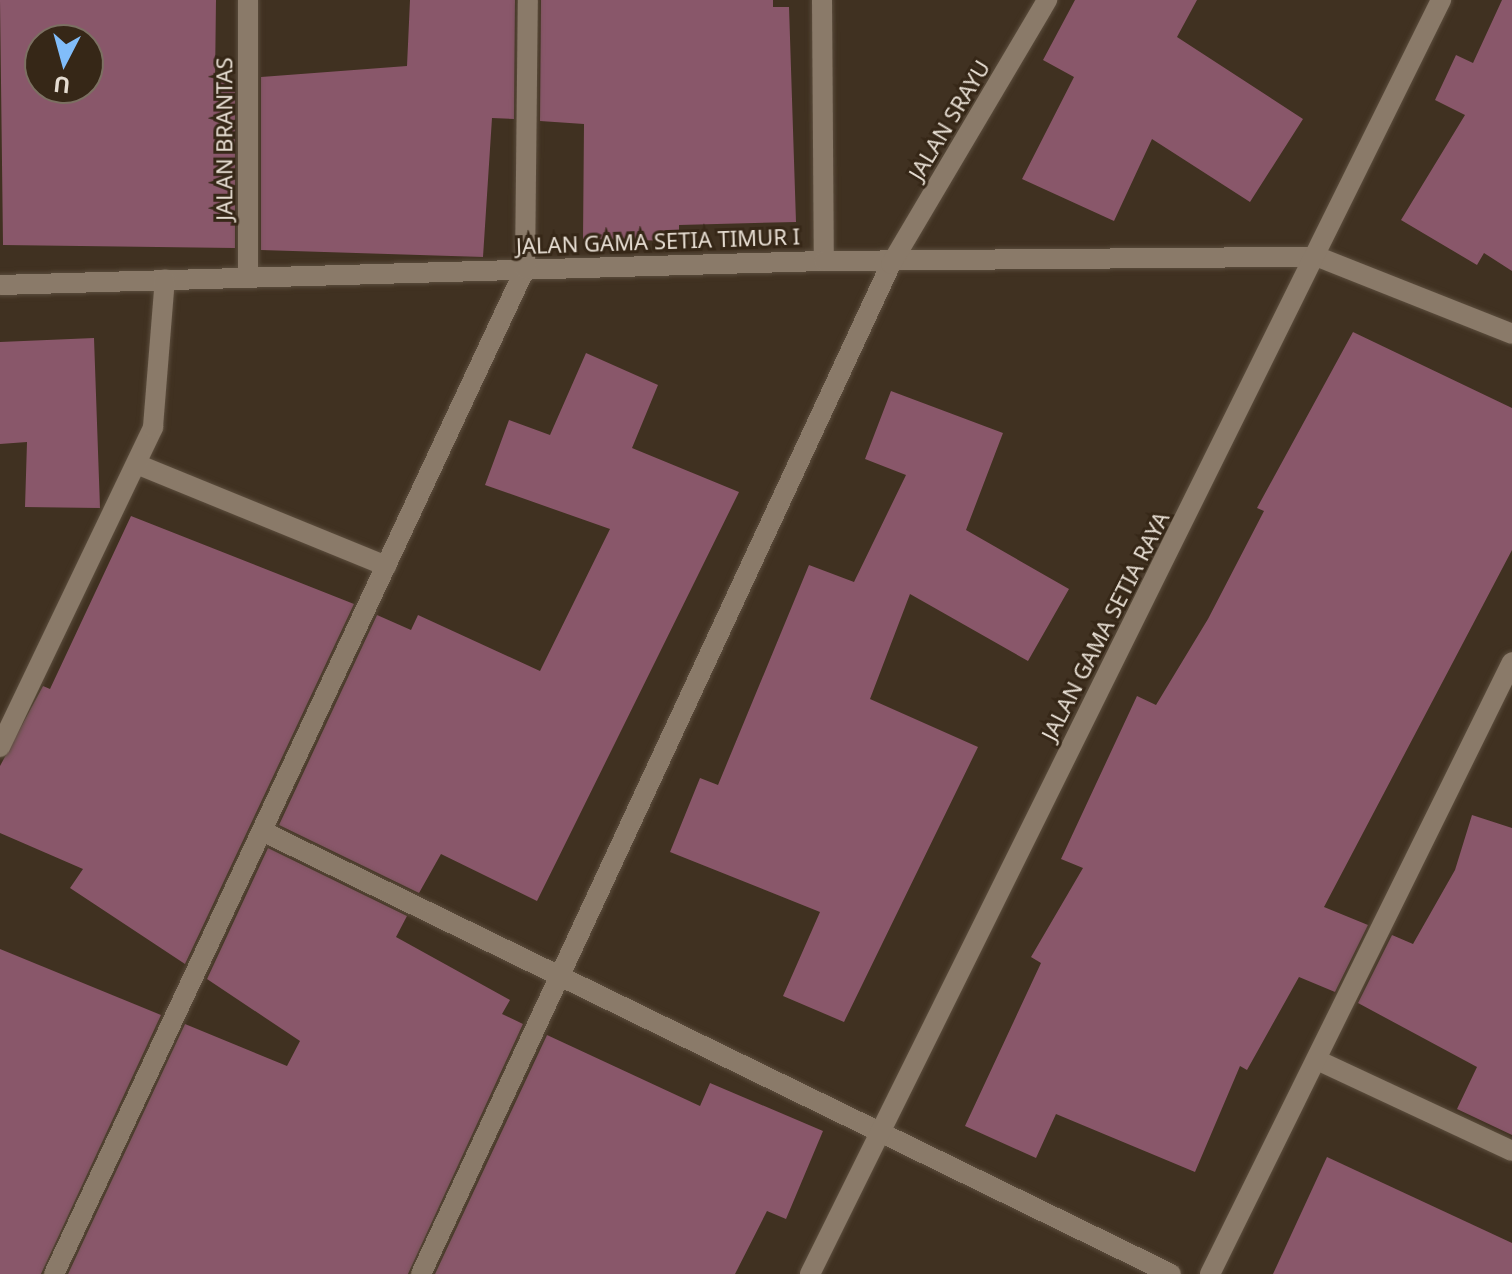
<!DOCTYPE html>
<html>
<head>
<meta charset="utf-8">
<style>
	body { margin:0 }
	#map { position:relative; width:1512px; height:1274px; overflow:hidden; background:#403121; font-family:"Noto Sans",sans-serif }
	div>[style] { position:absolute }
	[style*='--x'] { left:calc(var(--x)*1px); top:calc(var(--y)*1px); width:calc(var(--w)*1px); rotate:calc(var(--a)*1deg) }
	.building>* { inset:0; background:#89576a }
	.roads { filter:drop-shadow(0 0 2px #5b4d3d) drop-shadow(0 0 2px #5b4d3d) }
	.minor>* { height:20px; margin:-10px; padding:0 10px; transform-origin:10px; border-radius:10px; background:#8a7a69 }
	span { translate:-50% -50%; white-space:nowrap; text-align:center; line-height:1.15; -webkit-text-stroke:6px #362717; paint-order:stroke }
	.street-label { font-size:22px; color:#e6ddd2 }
	.north { position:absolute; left:24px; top:24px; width:80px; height:80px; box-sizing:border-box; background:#362717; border:2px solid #7c7062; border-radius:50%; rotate:186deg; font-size:22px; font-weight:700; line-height:32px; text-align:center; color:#e6ddd2 }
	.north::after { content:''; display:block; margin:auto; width:28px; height:36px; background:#81bdfa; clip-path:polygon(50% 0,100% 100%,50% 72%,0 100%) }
</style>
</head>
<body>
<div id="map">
	<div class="building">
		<div style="clip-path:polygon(evenodd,0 0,216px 0,215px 81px,235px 79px,235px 248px,3px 245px,0 0,40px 40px,88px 40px,88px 88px,40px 88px,40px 40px)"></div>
		<div style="clip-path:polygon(410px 0,515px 0,514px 119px,492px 118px,483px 257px,261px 250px,261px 77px,407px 66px)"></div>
		<div style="clip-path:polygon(541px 0,773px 0,773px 7px,789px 7px,796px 222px,679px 225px,679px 241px,583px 239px,584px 124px,540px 121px)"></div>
		<div style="clip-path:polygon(1075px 0,1197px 0,1177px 37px,1303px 119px,1250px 202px,1152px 139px,1114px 221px,1022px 179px,1074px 77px,1043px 60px)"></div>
		<div style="clip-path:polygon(1502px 0,1512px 0,1512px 271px,1484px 253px,1477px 265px,1401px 220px,1465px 115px,1435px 100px,1456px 55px,1473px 63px)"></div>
		<div style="clip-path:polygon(1353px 332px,1512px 408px,1512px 550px,1324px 907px,1368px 925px,1335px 992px,1299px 977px,1247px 1070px,1240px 1066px,1195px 1172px,1056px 1114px,1036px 1158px,965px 1126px,1041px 963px,1031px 957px,1083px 868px,1061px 859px,1137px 696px,1156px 705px,1208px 619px,1264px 511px,1257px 508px)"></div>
		<div style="clip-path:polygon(94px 338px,100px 508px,25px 507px,27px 442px,0 444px,0 342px)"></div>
		<div style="clip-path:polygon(586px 353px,658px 385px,632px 448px,739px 492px,537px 901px,441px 854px,419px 893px,279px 825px,377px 615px,411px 630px,418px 615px,540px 671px,610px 529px,485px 485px,509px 420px,550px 435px)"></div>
		<div style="clip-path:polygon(891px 391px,1003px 433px,966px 530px,1069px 589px,1028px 661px,910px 594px,870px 699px,978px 747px,844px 1022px,783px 996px,820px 912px,670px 852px,700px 778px,718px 785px,809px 565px,854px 582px,906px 475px,865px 459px)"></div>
		<div style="clip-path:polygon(131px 516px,354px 604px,185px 964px,70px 888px,83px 869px,0 833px,0 766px,43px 686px,50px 689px)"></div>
		<div style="clip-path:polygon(1472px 815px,1512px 828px,1512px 1135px,1457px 1109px,1477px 1067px,1358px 1003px,1392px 935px,1413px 944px,1455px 870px)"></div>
		<div style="clip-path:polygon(268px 848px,407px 916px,396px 937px,510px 1000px,502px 1014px,523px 1024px,408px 1274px,68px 1274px,185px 1024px,287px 1066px,300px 1041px,207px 979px)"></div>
		<div style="clip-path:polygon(0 949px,161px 1015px,41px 1274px,0 1274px)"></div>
		<div style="clip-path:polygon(547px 1035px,700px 1106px,710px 1083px,823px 1131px,786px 1219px,767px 1211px,735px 1274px,435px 1274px)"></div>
		<div style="clip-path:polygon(1327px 1157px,1512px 1243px,1512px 1274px,1273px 1274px)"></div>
	</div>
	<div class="roads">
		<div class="minor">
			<div style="--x:822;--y:0;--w:261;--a:89.6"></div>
			<div style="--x:248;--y:278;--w:278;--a:-90"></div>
			<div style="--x:0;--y:285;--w:824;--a:-1.67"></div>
			<div style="--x:824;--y:261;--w:494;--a:-0.5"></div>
			<div style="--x:1318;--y:257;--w:209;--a:21.6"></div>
			<div style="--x:139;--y:465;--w:267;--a:22.2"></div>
			<div style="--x:0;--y:747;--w:355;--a:-64.4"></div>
			<div style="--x:153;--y:427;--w:148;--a:-85.4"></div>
			<div style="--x:262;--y:831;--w:1011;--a:25.98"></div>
			<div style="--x:1317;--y:1060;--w:215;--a:25"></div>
			<div style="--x:54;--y:1274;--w:1110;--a:-64.89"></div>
			<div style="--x:525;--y:269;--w:269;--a:-89.4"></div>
			<div style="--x:421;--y:1274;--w:1114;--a:-65.05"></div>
			<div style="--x:891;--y:264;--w:307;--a:-59.4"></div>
			<div style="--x:810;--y:1274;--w:1422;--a:-63.65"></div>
			<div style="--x:1210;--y:1274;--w:682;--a:-63.74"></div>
		</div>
	</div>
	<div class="street-label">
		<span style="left:949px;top:120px;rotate:-59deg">JALAN SRAYU</span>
		<span style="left:224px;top:139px;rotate:-90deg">JALAN BRANTAS</span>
		<span style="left:658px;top:241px;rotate:-2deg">JALAN GAMA SETIA TIMUR I</span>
		<span style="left:1105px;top:626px;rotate:-63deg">JALAN GAMA SETIA RAYA</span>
	</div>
	<div class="north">U</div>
</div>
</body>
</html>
